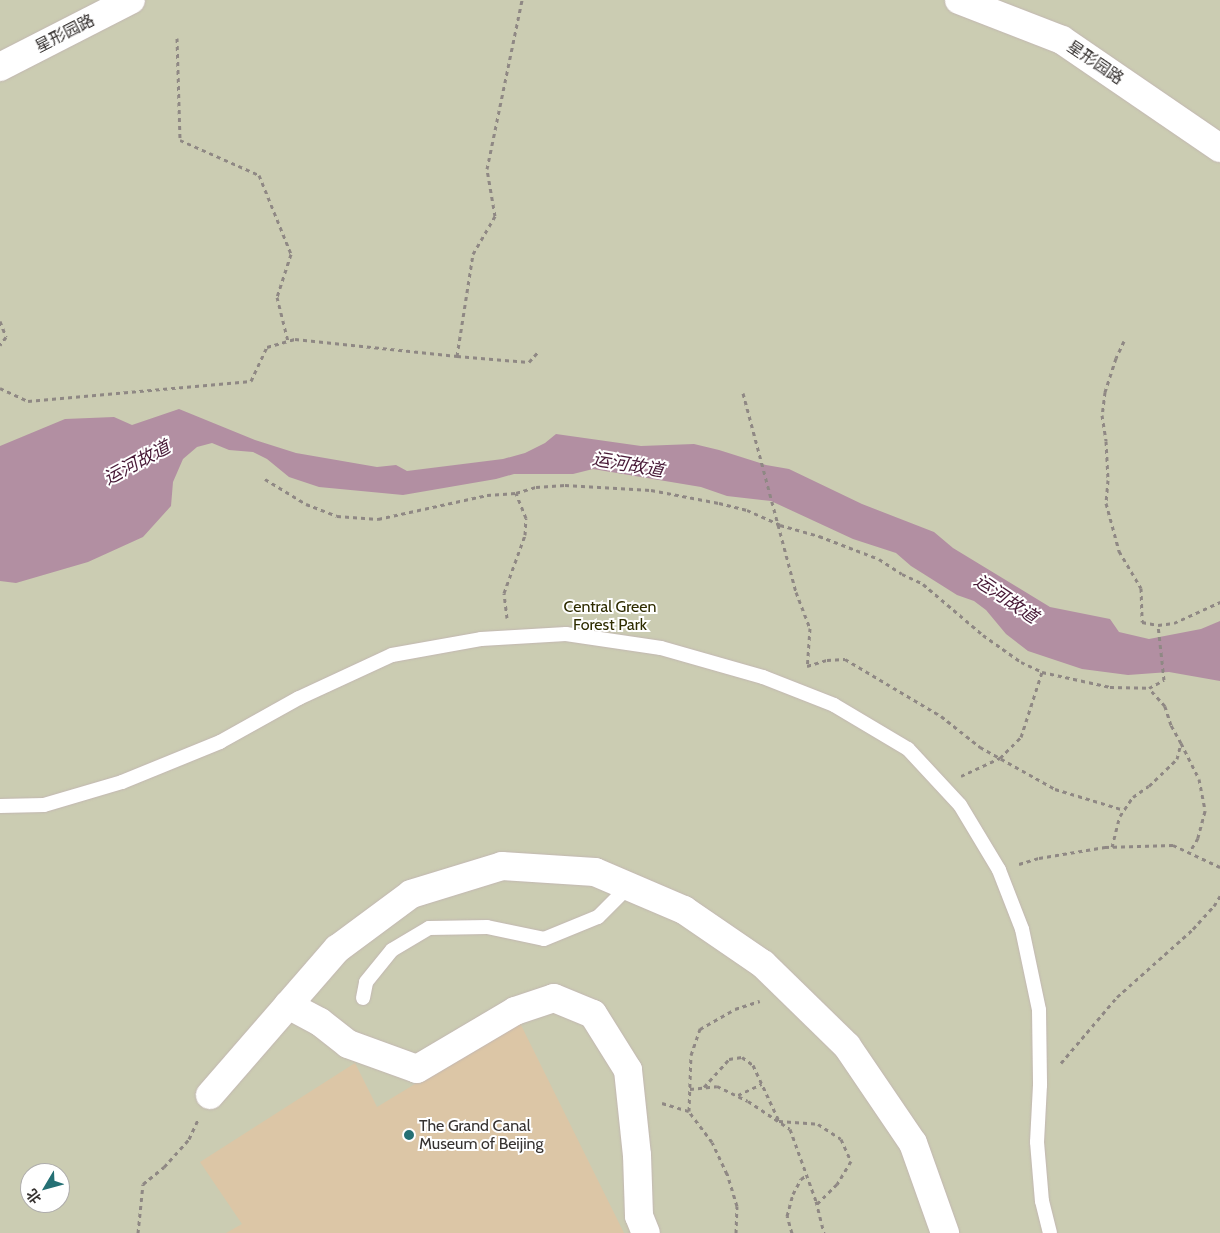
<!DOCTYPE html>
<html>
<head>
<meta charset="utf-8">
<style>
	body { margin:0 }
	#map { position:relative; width:1220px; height:1233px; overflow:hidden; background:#f5eae5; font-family:Cabin,"Noto Sans SC",sans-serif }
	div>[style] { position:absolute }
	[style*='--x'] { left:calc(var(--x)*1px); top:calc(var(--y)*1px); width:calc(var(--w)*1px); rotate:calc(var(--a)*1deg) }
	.green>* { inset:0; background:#cbccb2 }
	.water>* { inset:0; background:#b28fa2 }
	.building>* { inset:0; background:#dcc6a6 }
	.path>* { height:3px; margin-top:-1.5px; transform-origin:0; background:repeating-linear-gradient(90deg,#8f8884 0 4px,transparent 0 8px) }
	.roads { filter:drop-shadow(0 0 1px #c2b7b2) drop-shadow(0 0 1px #c2b7b2) }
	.lane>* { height:14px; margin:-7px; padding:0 7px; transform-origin:7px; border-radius:7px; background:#fff }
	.street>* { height:28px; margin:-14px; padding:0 14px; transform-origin:14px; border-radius:14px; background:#fff }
	.dots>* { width:14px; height:14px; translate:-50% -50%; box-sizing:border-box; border:2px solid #fff; border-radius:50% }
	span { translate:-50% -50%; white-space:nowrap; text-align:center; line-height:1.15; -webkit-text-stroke:4px #fff; paint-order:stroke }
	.street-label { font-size:16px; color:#363230 }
	.park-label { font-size:16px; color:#2e2c00 }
	.poi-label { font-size:16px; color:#363230 }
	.left { translate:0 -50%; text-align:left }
	.water-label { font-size:18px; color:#471936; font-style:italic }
	.north { position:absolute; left:20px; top:1163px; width:50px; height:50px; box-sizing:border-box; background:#fff; border:1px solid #afadac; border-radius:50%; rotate:233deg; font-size:14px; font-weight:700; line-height:20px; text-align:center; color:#363230 }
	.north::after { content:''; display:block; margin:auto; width:18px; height:22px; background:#257074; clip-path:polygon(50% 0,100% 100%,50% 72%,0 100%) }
</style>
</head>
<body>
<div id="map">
	<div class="green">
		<div style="clip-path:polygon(evenodd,0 0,1220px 0,1220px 1233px,0 1233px,0 0,30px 1173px,60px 1173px,60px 1203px,30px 1203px,30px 1173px)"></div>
	</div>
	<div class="water">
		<div style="clip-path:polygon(179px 409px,255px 440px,296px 453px,377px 467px,396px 465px,407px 471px,503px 459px,525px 453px,545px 443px,556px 434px,641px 446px,694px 444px,719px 450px,766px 465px,789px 469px,862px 504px,934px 532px,953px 548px,1050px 607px,1110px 619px,1119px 632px,1149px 639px,1201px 629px,1220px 621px,1220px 681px,1169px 672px,1128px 675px,1082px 669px,1028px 651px,1006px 634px,986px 610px,974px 601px,957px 595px,911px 566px,896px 553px,853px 539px,771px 501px,727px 496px,701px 487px,593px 469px,573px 474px,514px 474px,496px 479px,403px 495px,319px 487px,289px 477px,267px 459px,253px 452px,229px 450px,212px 443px,197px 447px,183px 459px,173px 482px,171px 506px,143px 537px,88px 562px,16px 583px,0 581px,0 446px,65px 419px,114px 417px,132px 425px)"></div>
	</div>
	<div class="building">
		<div style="clip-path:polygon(519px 1021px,624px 1233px,226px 1233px,242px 1224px,200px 1162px,355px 1063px,377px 1107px)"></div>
	</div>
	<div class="path">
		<div style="--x:177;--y:38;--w:102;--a:88.3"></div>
		<div style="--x:180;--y:140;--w:86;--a:23.9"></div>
		<div style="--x:259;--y:175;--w:85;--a:67.9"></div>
		<div style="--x:291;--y:254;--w:45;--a:108"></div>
		<div style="--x:277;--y:297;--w:45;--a:76"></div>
		<div style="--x:0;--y:321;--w:17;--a:69"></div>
		<div style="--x:6;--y:337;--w:10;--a:127"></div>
		<div style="--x:1124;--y:341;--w:19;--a:115"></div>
		<div style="--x:1116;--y:358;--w:36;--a:108"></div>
		<div style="--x:1105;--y:392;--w:23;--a:97"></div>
		<div style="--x:1102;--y:415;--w:26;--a:81"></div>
		<div style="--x:1106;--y:441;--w:39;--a:87"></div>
		<div style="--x:1108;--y:480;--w:23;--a:95"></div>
		<div style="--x:1106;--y:503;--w:50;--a:74.8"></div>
		<div style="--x:1119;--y:551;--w:43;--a:59.3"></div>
		<div style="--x:1141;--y:588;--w:34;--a:88"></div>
		<div style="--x:1142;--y:622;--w:16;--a:11"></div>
		<div style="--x:1158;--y:625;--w:16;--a:-7"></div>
		<div style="--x:1174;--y:623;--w:51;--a:-24.5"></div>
		<div style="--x:457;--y:356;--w:72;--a:4.8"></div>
		<div style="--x:529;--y:362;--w:15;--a:-48"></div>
		<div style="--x:0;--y:388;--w:31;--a:25"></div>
		<div style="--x:28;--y:401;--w:224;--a:-5.1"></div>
		<div style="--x:251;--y:381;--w:38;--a:-65"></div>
		<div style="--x:267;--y:347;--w:29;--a:-16"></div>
		<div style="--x:295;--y:339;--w:163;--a:6"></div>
		<div style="--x:457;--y:356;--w:103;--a:-81.1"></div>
		<div style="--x:473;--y:254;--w:44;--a:-59.9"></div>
		<div style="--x:495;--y:216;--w:48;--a:-99.7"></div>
		<div style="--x:487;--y:169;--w:173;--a:-78.3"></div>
		<div style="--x:743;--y:393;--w:206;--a:75.1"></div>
		<div style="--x:796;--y:592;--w:39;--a:69"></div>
		<div style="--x:810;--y:628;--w:39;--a:94"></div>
		<div style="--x:265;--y:479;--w:48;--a:31.4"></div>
		<div style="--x:306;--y:504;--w:33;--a:21"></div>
		<div style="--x:337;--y:516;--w:41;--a:4.2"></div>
		<div style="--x:378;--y:519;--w:112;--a:-12.4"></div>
		<div style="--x:487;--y:495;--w:29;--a:-4"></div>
		<div style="--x:516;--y:493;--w:21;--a:-17"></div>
		<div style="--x:536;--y:487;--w:29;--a:-4"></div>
		<div style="--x:565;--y:485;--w:86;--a:3.3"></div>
		<div style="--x:651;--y:490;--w:69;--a:10.8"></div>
		<div style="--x:719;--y:503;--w:29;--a:14"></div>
		<div style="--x:747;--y:510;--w:36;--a:24"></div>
		<div style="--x:780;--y:525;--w:41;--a:15.8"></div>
		<div style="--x:819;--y:536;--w:64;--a:21"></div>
		<div style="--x:879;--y:559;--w:27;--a:33"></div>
		<div style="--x:902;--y:574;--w:23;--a:25"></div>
		<div style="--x:923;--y:584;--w:79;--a:40.4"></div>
		<div style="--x:983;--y:635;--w:47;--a:35.4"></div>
		<div style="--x:1021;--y:662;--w:23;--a:25"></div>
		<div style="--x:1042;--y:672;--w:70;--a:12.4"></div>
		<div style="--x:1110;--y:687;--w:39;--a:1"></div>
		<div style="--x:507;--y:618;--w:25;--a:-97"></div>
		<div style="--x:504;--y:593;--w:62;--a:-70.1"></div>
		<div style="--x:525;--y:535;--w:17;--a:-87"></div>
		<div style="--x:526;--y:518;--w:27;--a:-112"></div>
		<div style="--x:807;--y:666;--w:21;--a:-17"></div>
		<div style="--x:827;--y:660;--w:18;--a:-3"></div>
		<div style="--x:845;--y:659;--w:112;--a:30.7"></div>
		<div style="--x:941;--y:716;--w:50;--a:38.5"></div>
		<div style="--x:980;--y:747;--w:86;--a:29.2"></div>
		<div style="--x:1055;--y:789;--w:72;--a:16.9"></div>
		<div style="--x:1181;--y:743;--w:40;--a:63.4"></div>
		<div style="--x:1199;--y:779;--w:33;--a:79"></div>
		<div style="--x:1205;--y:811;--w:28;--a:105"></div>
		<div style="--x:1198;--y:838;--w:17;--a:121"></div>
		<div style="--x:961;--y:776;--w:43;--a:-24.8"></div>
		<div style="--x:1000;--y:758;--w:30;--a:-45"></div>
		<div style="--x:1021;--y:737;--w:68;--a:-72.1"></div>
		<div style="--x:1112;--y:847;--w:32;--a:-76"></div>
		<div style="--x:1120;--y:816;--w:23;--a:-56"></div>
		<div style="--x:1133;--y:797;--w:19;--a:-35"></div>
		<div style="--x:1149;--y:786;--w:39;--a:-44"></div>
		<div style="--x:1177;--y:759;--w:16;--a:-76"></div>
		<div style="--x:1181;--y:743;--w:21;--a:-119"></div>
		<div style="--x:1171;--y:725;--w:20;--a:-108"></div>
		<div style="--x:1165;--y:706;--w:24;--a:-132"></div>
		<div style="--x:1149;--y:688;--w:17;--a:-28"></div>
		<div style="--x:1164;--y:680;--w:55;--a:-96.2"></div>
		<div style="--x:1019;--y:864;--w:21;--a:-17"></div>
		<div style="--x:1039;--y:858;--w:67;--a:-9.5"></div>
		<div style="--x:1105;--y:847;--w:68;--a:-1.7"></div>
		<div style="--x:1173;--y:845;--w:52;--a:25.1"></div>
		<div style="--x:1061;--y:1063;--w:87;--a:-49.7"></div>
		<div style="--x:1117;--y:997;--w:102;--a:-41.8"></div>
		<div style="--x:1193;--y:929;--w:31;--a:-48"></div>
		<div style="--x:1214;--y:906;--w:12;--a:-59"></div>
		<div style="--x:704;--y:1087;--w:38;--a:-48"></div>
		<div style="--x:729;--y:1059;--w:13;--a:-9"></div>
		<div style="--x:742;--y:1057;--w:14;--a:36"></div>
		<div style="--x:753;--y:1065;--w:62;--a:65.1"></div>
		<div style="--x:779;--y:1121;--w:39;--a:4"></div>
		<div style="--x:818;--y:1124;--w:27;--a:33"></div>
		<div style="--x:841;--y:1139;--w:24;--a:66"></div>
		<div style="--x:851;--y:1161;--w:27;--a:121"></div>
		<div style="--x:837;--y:1184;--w:28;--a:135"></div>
		<div style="--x:690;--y:1089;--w:27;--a:-6"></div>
		<div style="--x:717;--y:1086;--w:34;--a:26"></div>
		<div style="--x:748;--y:1101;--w:50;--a:33.7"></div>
		<div style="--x:790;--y:1129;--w:77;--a:70.1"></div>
		<div style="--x:816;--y:1201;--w:33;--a:76"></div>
		<div style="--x:738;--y:1095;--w:26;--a:-25"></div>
		<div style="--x:662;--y:1103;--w:28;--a:17"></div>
		<div style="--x:138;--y:1233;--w:49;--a:-84.2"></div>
		<div style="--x:143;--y:1184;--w:27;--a:-39"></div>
		<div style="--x:164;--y:1167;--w:38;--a:-48"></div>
		<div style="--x:189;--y:1139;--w:21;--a:-65"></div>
		<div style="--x:736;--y:1233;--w:27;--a:-88"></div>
		<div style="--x:737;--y:1206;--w:34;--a:-107"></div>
		<div style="--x:727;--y:1174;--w:35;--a:-115"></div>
		<div style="--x:712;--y:1142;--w:39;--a:-127"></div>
		<div style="--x:689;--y:1111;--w:56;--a:-88"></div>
		<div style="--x:691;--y:1055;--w:28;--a:-71"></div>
		<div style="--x:700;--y:1029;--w:40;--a:-29.7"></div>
		<div style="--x:735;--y:1009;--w:26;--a:-18"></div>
		<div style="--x:792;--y:1233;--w:18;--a:-106"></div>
		<div style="--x:787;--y:1216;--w:23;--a:-75"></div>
		<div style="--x:793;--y:1194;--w:17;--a:-62"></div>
		<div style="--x:801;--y:1179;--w:7;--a:-34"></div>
	</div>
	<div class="roads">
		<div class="lane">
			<div style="--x:0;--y:806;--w:44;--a:-1.3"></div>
			<div style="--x:44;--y:805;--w:81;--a:-16.4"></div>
			<div style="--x:122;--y:782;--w:106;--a:-22.2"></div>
			<div style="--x:220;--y:742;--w:90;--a:-29.1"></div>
			<div style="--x:299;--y:698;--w:102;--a:-24.8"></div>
			<div style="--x:392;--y:655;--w:90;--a:-10.2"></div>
			<div style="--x:481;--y:639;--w:85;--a:-3.4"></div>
			<div style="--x:566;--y:634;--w:96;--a:8.4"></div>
			<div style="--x:661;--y:648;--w:106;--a:15.9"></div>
			<div style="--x:763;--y:677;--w:76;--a:21.5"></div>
			<div style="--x:834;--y:705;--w:86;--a:30.7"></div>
			<div style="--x:908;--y:749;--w:76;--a:47.1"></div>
			<div style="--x:960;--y:805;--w:76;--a:59"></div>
			<div style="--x:999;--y:870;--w:63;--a:68.7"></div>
			<div style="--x:1022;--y:929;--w:83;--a:78.1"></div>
			<div style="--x:1039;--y:1010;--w:75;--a:89.2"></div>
			<div style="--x:1040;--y:1085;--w:57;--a:93"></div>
			<div style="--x:1037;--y:1142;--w:59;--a:85.2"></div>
			<div style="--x:1042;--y:1201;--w:33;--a:76"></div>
			<div style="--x:363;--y:998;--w:16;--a:-79"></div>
			<div style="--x:366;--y:982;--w:41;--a:-50.9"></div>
			<div style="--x:392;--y:950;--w:43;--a:-30.7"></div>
			<div style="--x:429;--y:928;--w:58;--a:-1"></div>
			<div style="--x:487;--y:927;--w:58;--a:11.9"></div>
			<div style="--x:544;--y:939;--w:58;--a:-22.2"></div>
			<div style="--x:598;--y:917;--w:42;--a:-45"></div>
		</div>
		<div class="street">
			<div style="--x:959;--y:0;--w:110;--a:21.2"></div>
			<div style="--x:1062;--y:40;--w:191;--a:34.4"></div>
			<div style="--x:0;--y:67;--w:147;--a:-27.1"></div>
			<div style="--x:288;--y:1005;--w:36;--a:28"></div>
			<div style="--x:320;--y:1022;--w:36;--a:38"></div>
			<div style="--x:348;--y:1044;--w:73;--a:19.9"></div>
			<div style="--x:417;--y:1069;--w:114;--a:-30.6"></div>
			<div style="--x:515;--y:1011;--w:41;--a:-18.4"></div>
			<div style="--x:554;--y:998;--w:42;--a:22.3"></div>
			<div style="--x:593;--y:1014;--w:66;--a:58"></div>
			<div style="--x:628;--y:1070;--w:85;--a:84"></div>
			<div style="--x:637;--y:1155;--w:61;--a:88.1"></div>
			<div style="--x:639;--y:1216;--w:18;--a:68"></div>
			<div style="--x:210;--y:1095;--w:194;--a:-49"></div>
			<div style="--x:337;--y:949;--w:92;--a:-36.6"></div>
			<div style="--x:411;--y:894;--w:95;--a:-17.1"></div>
			<div style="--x:502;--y:866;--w:93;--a:3.7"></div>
			<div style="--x:595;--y:872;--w:97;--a:23.1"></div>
			<div style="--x:684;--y:910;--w:96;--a:34.4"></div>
			<div style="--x:763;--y:964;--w:117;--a:44.3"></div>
			<div style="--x:847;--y:1046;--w:117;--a:55.8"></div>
			<div style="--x:913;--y:1143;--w:96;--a:70.4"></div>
		</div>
	</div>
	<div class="dots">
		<div style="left:409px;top:1135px;background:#257074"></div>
	</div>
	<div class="street-label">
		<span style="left:65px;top:34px;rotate:-27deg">星形园路</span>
		<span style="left:1095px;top:63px;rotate:34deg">星形园路</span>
	</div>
	<div class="park-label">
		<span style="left:610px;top:616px">Central Green<br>Forest Park</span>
	</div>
	<div class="poi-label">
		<span class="left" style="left:419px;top:1135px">The Grand Canal<br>Museum of Beijing</span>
	</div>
	<div class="water-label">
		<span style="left:137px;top:463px;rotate:-28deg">运河故道</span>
		<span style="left:628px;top:465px;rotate:10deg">运河故道</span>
		<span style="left:1006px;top:599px;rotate:34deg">运河故道</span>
	</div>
	<div class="north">北</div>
</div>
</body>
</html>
